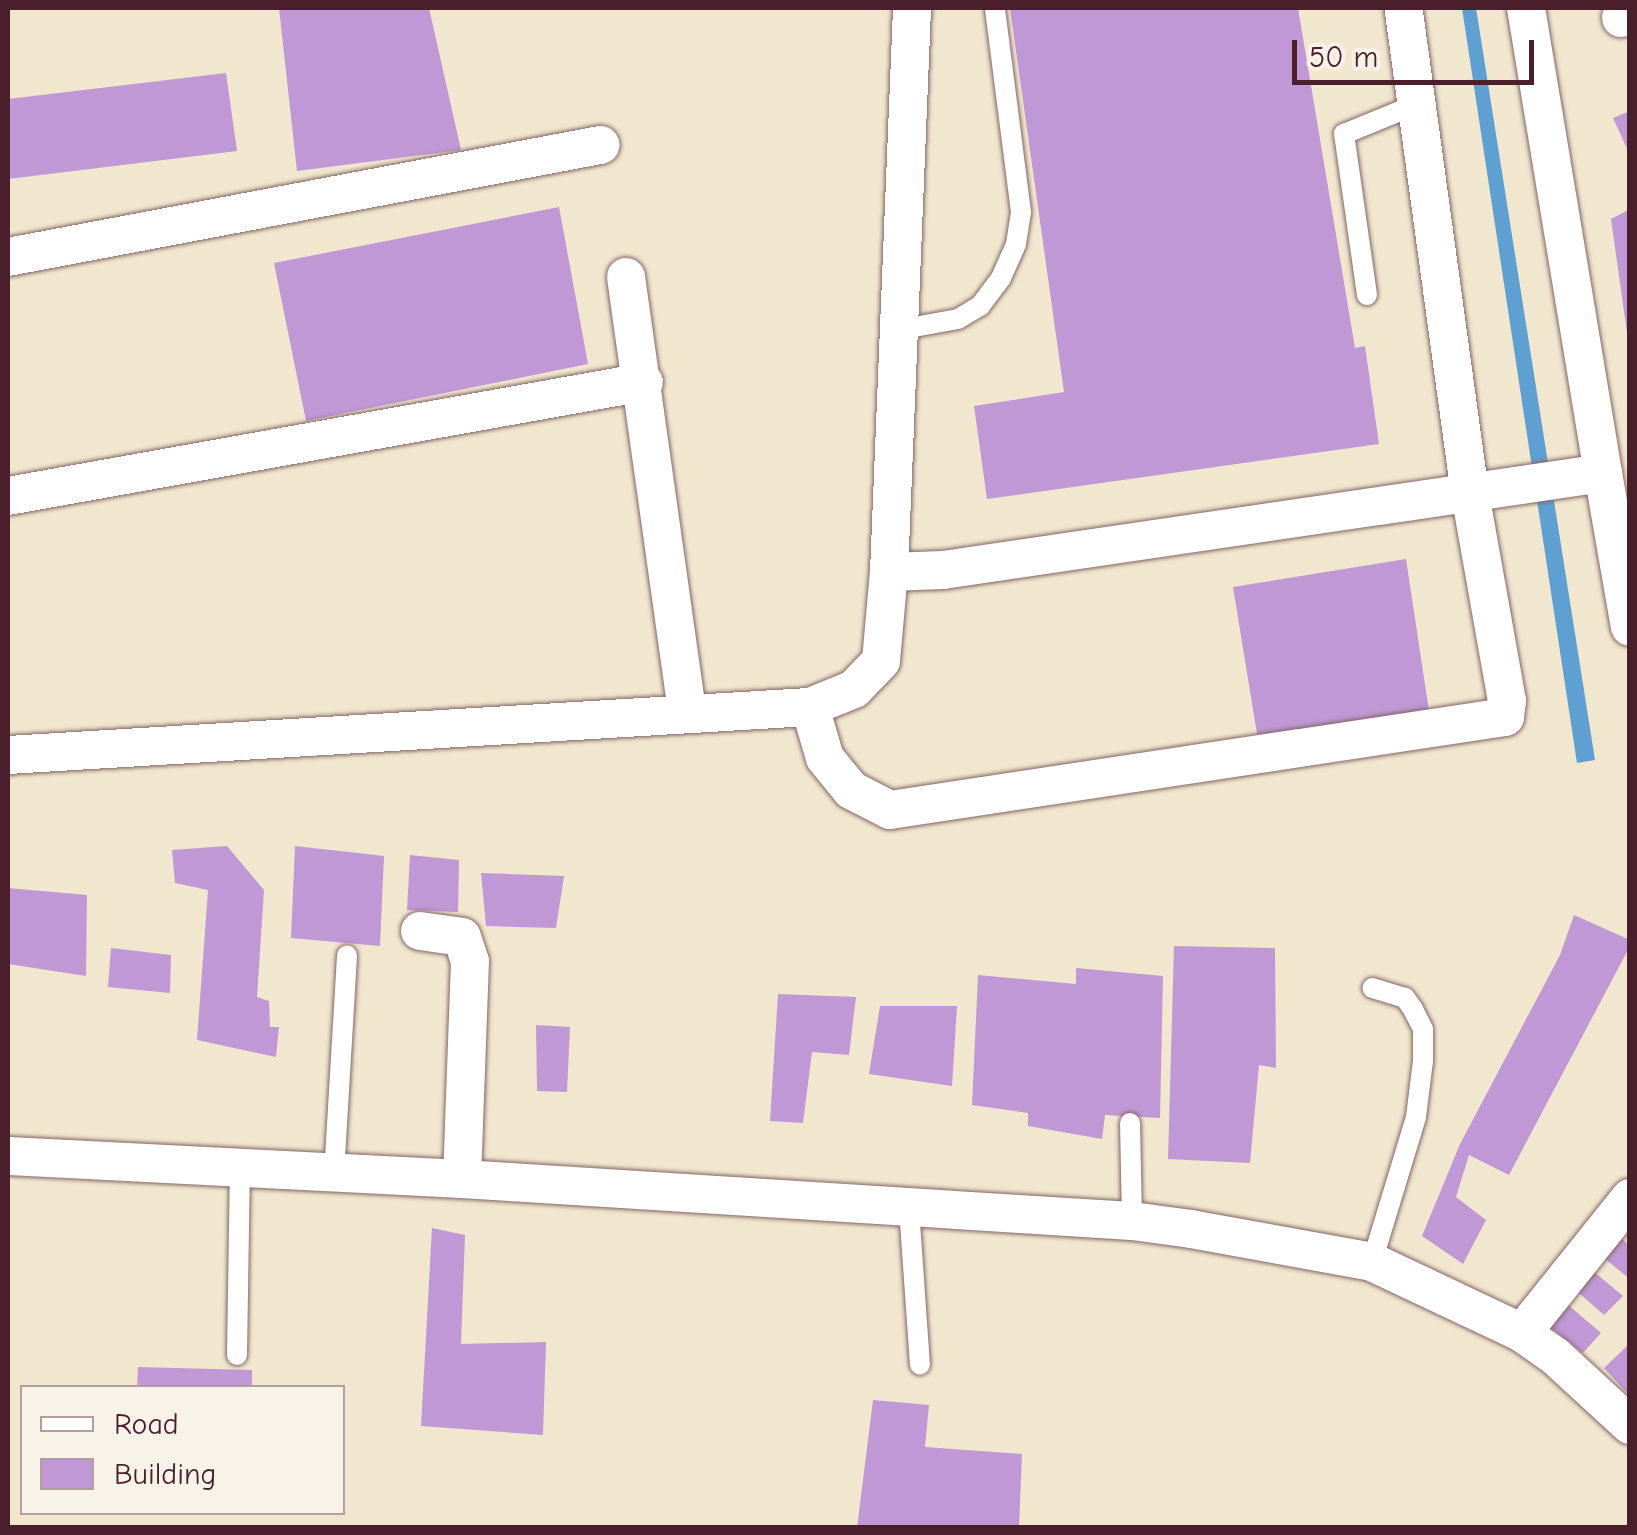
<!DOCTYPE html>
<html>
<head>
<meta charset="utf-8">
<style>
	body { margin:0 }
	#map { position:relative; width:1637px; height:1535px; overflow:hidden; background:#f1e7cf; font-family:"Comic Neue",sans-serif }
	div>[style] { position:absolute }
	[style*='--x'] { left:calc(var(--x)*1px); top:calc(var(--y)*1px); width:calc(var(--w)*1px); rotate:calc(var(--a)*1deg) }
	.water>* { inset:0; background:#5da0d1 }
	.building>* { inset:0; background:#bf98d5 }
	.roads { filter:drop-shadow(0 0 2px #846564) drop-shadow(0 0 2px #846564) }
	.service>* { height:20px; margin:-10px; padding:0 10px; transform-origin:10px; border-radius:10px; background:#fff }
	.minor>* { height:38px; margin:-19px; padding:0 19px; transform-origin:19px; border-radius:19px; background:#fff }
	span { translate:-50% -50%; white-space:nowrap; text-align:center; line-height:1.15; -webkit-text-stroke:10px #f7f3e8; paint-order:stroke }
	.frame { position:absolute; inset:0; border:10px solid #4a1f2b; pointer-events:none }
	.legend { position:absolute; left:20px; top:1385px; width:325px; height:130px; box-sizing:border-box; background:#f7f3e8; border:2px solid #b29e9c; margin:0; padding:12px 18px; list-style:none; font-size:30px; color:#4a1f2b }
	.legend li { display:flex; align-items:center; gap:20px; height:50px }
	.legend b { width:50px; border:2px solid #b29e9c }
	.scale { position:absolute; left:1292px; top:40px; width:242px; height:45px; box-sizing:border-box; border:5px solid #4a1f2b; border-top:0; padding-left:12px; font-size:30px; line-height:35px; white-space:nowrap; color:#4a1f2b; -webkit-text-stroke:8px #f7f3e8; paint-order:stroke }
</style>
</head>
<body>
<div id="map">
	<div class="water">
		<div style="clip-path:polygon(1462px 8px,1476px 8px,1595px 760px,1577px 763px)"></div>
	</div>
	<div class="building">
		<div style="clip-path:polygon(279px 8px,429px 8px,461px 150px,297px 171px)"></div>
		<div style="clip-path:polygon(1010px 8px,1298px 8px,1355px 348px,1365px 346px,1379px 444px,987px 499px,974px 406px,1064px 392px)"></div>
		<div style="clip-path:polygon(226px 73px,237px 151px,8px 179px,8px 99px)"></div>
		<div style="clip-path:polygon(1630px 111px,1630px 155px,1613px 118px)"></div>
		<div style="clip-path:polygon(559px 207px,588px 364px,306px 421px,274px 263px)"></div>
		<div style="clip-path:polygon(1630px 209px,1630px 333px,1627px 333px,1611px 219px)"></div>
		<div style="clip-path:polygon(1406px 559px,1429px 711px,1258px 740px,1233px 587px)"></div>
		<div style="clip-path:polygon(227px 846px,264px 890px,257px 997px,269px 1001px,270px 1027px,279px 1027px,276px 1057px,197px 1040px,208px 890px,175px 883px,172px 850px)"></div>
		<div style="clip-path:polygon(295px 846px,384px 856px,380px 946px,291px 938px)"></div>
		<div style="clip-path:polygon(410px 855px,459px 860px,458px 912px,407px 910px)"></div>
		<div style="clip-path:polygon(481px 873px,564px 876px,556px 928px,486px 926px)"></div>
		<div style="clip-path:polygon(8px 888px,87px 895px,86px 976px,8px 964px)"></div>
		<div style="clip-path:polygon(1574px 915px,1630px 940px,1630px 946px,1509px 1175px,1469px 1155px,1456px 1197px,1486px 1220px,1463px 1264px,1422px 1236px,1460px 1144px,1560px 955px)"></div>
		<div style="clip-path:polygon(1174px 946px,1275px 948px,1276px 1068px,1259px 1065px,1250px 1163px,1168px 1159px)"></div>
		<div style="clip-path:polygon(111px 948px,171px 955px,170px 993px,108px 987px)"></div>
		<div style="clip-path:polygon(1076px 968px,1163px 976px,1160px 1118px,1105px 1115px,1102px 1139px,1028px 1126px,1028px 1113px,972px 1105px,978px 975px,1076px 984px)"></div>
		<div style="clip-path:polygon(778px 994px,856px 997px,849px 1055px,812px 1052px,803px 1123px,770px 1121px)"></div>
		<div style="clip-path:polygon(880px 1006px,957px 1006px,952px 1086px,869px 1074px)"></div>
		<div style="clip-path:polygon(536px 1025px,570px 1027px,567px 1092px,537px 1091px)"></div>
		<div style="clip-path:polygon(432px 1228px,465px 1235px,461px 1344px,546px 1342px,543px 1435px,421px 1426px)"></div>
		<div style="clip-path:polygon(1619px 1236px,1630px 1246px,1630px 1279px,1600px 1255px)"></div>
		<div style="clip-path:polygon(1587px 1266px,1623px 1296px,1604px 1315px,1571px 1286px)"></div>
		<div style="clip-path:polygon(1567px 1304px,1601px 1333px,1583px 1353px,1548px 1325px)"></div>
		<div style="clip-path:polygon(1630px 1343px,1630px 1396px,1604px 1368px)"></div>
		<div style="clip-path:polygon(138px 1367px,252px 1370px,252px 1388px,137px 1388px)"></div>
		<div style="clip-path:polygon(873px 1400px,929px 1405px,925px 1447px,1022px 1454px,1019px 1528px,857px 1528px)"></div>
	</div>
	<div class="roads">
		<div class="service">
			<div style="--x:1367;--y:295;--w:163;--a:-98.1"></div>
			<div style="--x:1344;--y:134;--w:79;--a:-22.3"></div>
			<div style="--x:898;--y:330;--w:61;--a:-10.4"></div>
			<div style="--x:958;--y:319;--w:26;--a:-31"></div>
			<div style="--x:980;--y:306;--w:35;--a:-53"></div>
			<div style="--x:1001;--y:278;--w:37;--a:-66"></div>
			<div style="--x:1016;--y:244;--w:32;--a:-81"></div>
			<div style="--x:1021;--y:212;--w:206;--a:-97.3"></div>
			<div style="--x:1130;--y:1123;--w:98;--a:88.8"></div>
			<div style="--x:334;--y:1175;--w:220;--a:-86.6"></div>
			<div style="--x:909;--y:1208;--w:157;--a:86"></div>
			<div style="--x:1372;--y:1262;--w:152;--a:-73.1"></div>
			<div style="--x:1416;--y:1117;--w:56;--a:-82.9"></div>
			<div style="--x:1423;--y:1061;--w:32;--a:-90"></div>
			<div style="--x:1423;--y:1029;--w:22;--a:-117"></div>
			<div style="--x:1413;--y:1009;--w:14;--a:-126"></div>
			<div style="--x:1405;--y:998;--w:34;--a:-163"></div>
			<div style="--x:237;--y:1355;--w:186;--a:-89.1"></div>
		</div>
		<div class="minor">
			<div style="--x:1526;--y:8;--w:471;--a:80.6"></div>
			<div style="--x:1621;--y:18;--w:11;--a:-34"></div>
			<div style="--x:8;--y:257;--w:603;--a:-10.71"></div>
			<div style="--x:626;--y:277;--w:439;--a:82"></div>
			<div style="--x:8;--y:496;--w:646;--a:-10.16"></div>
			<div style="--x:889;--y:572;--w:54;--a:-2.1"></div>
			<div style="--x:943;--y:570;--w:667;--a:-8.36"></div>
			<div style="--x:1603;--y:473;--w:156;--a:80.1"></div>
			<div style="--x:810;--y:707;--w:53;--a:73.6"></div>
			<div style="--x:825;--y:758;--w:41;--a:50.9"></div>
			<div style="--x:851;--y:790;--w:44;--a:27.1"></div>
			<div style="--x:890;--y:810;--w:622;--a:-8.6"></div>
			<div style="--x:1505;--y:717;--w:16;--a:-83"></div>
			<div style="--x:1507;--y:701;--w:210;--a:-100.1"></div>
			<div style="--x:1470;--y:494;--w:491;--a:-97.8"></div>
			<div style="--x:8;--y:755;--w:803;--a:-3.43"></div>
			<div style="--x:810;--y:707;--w:48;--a:-22.2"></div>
			<div style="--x:854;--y:689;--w:39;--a:-46"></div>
			<div style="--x:881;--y:661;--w:89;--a:-84.9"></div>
			<div style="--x:889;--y:572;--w:564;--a:-87.66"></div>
			<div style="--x:420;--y:931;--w:42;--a:8.1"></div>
			<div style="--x:462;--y:937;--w:25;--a:72"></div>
			<div style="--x:470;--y:961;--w:218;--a:92.1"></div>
			<div style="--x:8;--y:1156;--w:455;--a:2.9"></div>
			<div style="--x:462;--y:1179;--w:671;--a:3.59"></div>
			<div style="--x:1132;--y:1221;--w:60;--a:7.7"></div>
			<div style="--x:1191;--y:1229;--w:184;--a:10.3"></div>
			<div style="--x:1372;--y:1262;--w:166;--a:25.3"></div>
			<div style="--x:1522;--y:1333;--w:40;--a:34.9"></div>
			<div style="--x:1555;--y:1356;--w:102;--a:42.6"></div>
			<div style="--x:1522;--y:1333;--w:173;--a:-51.3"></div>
		</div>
	</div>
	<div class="frame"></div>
	<ul class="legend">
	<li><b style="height:12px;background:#fff"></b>Road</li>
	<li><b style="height:28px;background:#bf98d5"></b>Building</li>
	</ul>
	<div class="scale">50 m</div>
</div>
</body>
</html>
